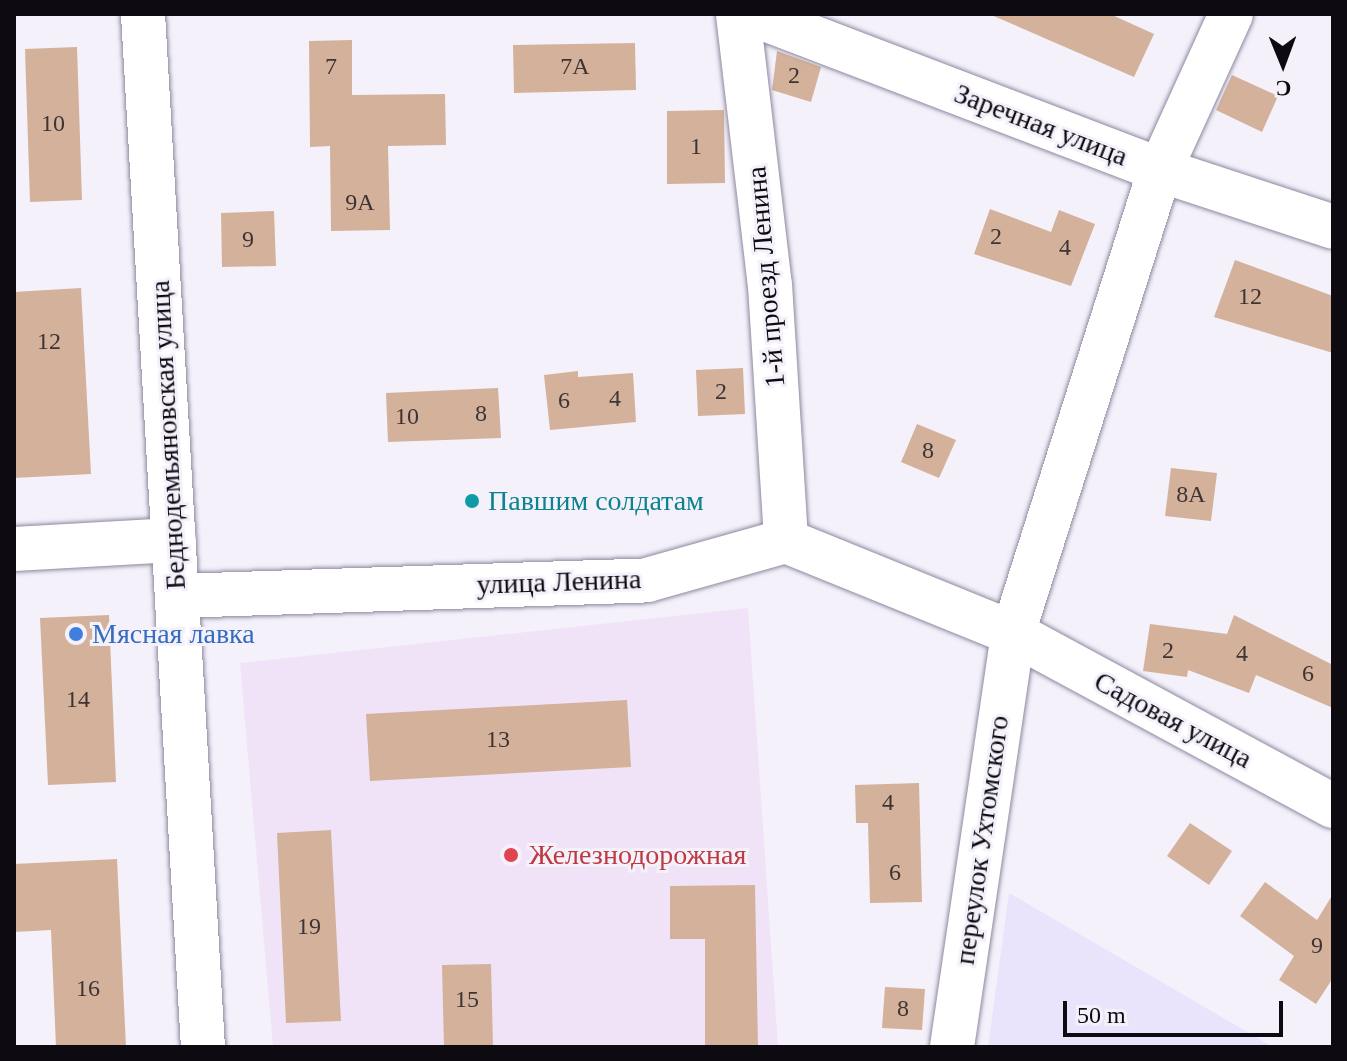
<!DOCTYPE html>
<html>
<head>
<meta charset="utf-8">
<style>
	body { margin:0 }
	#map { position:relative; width:1347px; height:1061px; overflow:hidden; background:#f4f1fb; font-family:Georgia,serif }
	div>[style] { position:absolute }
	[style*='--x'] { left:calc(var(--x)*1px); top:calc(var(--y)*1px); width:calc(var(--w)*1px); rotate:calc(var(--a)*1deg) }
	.built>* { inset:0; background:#e9e3fc }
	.medical>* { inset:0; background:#f1e3f7 }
	.building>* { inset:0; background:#d3b19b }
	.roads { filter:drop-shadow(0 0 2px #8e889e) drop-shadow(0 0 2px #8e889e) }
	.minor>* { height:44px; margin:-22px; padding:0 22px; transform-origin:22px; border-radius:22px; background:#fff }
	.major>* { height:44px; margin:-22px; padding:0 22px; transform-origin:22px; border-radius:22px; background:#fff }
	.dots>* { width:22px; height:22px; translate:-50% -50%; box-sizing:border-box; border:4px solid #f4f1fb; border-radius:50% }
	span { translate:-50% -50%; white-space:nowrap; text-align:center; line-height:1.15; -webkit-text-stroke:6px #f4f1fb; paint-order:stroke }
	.number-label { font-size:24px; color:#3e3434 }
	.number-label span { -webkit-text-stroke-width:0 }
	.street-label { font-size:28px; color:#0d0a12 }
	.culture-label { font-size:28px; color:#0d838f }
	.left { translate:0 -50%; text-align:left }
	.shop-label { font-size:28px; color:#366cbe }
	.health-label { font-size:28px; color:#be3a42 }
	.frame { position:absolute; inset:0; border:16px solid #0d0a12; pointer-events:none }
	.north { position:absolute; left:1243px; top:24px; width:80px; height:80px; -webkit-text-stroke:6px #f4f1fb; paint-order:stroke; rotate:179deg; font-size:22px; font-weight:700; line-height:32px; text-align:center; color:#0d0a12 }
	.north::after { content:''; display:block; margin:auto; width:28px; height:36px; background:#0d0a12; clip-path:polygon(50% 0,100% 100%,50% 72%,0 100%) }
	.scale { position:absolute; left:1063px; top:1001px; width:220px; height:36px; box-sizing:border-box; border:4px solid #0d0a12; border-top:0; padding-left:10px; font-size:24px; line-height:28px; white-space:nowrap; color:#0d0a12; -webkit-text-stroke:6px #f4f1fb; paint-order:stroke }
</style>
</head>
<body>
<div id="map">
	<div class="built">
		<div style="clip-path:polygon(1009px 893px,1273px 1047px,988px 1047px)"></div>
	</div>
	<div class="medical">
		<div style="clip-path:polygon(748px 608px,778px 1047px,273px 1047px,240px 663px)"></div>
	</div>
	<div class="building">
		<div style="clip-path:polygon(989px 14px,1110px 14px,1154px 34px,1134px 77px)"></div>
		<div style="clip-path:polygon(352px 40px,352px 95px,445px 94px,446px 145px,388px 146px,390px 230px,331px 231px,330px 146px,310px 147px,309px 41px)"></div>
		<div style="clip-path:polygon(635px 43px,636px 90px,514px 93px,513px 45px)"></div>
		<div style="clip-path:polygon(77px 47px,82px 200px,30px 202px,25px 49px)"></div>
		<div style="clip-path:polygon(777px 51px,821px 67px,811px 102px,772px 90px)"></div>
		<div style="clip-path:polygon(1232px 75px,1278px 96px,1262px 132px,1216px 110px)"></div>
		<div style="clip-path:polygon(724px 110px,725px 183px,667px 184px,667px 111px)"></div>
		<div style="clip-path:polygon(990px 209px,1051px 232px,1059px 210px,1095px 224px,1071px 286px,974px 254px)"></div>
		<div style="clip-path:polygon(274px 211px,276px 266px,222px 267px,221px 213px)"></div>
		<div style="clip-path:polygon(1235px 260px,1333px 296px,1333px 353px,1214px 317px)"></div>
		<div style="clip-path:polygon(81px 288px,91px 474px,14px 478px,14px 292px)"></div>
		<div style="clip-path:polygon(743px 368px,745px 414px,698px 416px,696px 370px)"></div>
		<div style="clip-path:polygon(578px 371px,578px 377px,633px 373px,636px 422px,550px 430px,544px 375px)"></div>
		<div style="clip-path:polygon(498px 388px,501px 438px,388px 442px,386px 393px)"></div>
		<div style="clip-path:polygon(917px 424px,956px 440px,939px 478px,901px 462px)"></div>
		<div style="clip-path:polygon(1171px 468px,1217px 473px,1211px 521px,1165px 516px)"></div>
		<div style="clip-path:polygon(109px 615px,116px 782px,48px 785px,40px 618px)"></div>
		<div style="clip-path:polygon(1234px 615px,1333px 665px,1333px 708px,1256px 675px,1249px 693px,1188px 670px,1187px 677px,1143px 671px,1150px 624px,1227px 634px)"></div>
		<div style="clip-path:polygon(627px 700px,631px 767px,370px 781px,366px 714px)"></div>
		<div style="clip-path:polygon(919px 783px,922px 902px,870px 903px,868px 823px,856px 823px,855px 785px)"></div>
		<div style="clip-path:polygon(1190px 823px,1232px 851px,1209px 885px,1167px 856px)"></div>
		<div style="clip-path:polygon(331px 830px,341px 1021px,286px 1023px,277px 833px)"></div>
		<div style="clip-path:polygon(117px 859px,126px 1047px,56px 1047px,51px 930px,14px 932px,14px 864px)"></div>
		<div style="clip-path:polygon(1265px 882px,1317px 920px,1333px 894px,1333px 978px,1316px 1004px,1279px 980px,1294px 956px,1240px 916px)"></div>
		<div style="clip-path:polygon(755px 885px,758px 1047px,705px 1047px,705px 939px,670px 939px,670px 886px)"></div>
		<div style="clip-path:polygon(491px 964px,493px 1047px,444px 1047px,442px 965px)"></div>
		<div style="clip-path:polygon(885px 987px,925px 989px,922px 1030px,882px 1028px)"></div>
	</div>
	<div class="roads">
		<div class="minor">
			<div style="--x:738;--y:14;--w:273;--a:83.3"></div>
			<div style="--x:770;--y:285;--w:256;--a:86.4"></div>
			<div style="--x:752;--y:14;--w:437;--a:20.9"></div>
			<div style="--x:1160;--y:170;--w:182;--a:18.2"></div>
			<div style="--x:177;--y:596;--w:470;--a:-1.9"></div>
			<div style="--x:647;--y:580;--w:144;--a:-15.7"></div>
			<div style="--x:786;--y:541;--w:245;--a:22.1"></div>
			<div style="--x:1013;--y:633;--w:364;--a:28.4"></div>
			<div style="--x:952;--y:1047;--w:418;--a:-81.6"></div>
			<div style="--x:1013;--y:633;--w:486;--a:-72.4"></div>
			<div style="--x:1160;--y:170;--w:171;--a:-65.5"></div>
		</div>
		<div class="major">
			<div style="--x:143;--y:14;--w:1035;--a:86.68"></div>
			<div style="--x:14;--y:549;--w:160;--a:-3.2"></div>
		</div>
	</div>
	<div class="dots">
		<div style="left:472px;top:501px;background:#0f9aa8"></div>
		<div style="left:76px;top:634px;background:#3f7fe0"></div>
		<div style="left:511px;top:855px;background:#e0444e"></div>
	</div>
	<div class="number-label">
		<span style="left:331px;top:67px">7</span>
		<span style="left:575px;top:67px">7А</span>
		<span style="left:794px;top:76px">2</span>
		<span style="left:53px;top:124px">10</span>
		<span style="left:696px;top:147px">1</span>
		<span style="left:360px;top:203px">9А</span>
		<span style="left:996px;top:237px">2</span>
		<span style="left:248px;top:240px">9</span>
		<span style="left:1065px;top:248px">4</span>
		<span style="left:1250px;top:297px">12</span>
		<span style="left:49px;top:342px">12</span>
		<span style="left:721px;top:392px">2</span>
		<span style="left:615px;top:399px">4</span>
		<span style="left:564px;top:401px">6</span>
		<span style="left:481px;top:414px">8</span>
		<span style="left:407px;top:417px">10</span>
		<span style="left:928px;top:451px">8</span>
		<span style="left:1191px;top:495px">8А</span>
		<span style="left:1168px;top:651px">2</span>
		<span style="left:1242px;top:654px">4</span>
		<span style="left:1308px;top:674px">6</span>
		<span style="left:78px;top:700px">14</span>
		<span style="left:498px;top:740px">13</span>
		<span style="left:888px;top:803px">4</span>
		<span style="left:895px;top:873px">6</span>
		<span style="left:309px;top:927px">19</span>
		<span style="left:1317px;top:946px">9</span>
		<span style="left:88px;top:989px">16</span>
		<span style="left:467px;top:1000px">15</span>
		<span style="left:903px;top:1009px">8</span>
	</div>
	<div class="street-label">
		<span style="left:1041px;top:125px;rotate:21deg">Заречная улица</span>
		<span style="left:766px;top:277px;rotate:-95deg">1-й проезд Ленина</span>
		<span style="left:168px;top:435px;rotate:-93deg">Беднодемьяновская улица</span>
		<span style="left:559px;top:582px;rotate:-2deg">улица Ленина</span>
		<span style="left:1173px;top:720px;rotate:28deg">Садовая улица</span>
		<span style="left:982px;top:840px;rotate:-82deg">переулок Ухтомского</span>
	</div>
	<div class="culture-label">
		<span class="left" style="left:488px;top:501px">Павшим солдатам</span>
	</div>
	<div class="shop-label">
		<span class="left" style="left:92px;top:634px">Мясная лавка</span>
	</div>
	<div class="health-label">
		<span class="left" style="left:529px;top:855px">Железнодорожная</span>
	</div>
	<div class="frame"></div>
	<div class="north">С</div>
	<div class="scale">50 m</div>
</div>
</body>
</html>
